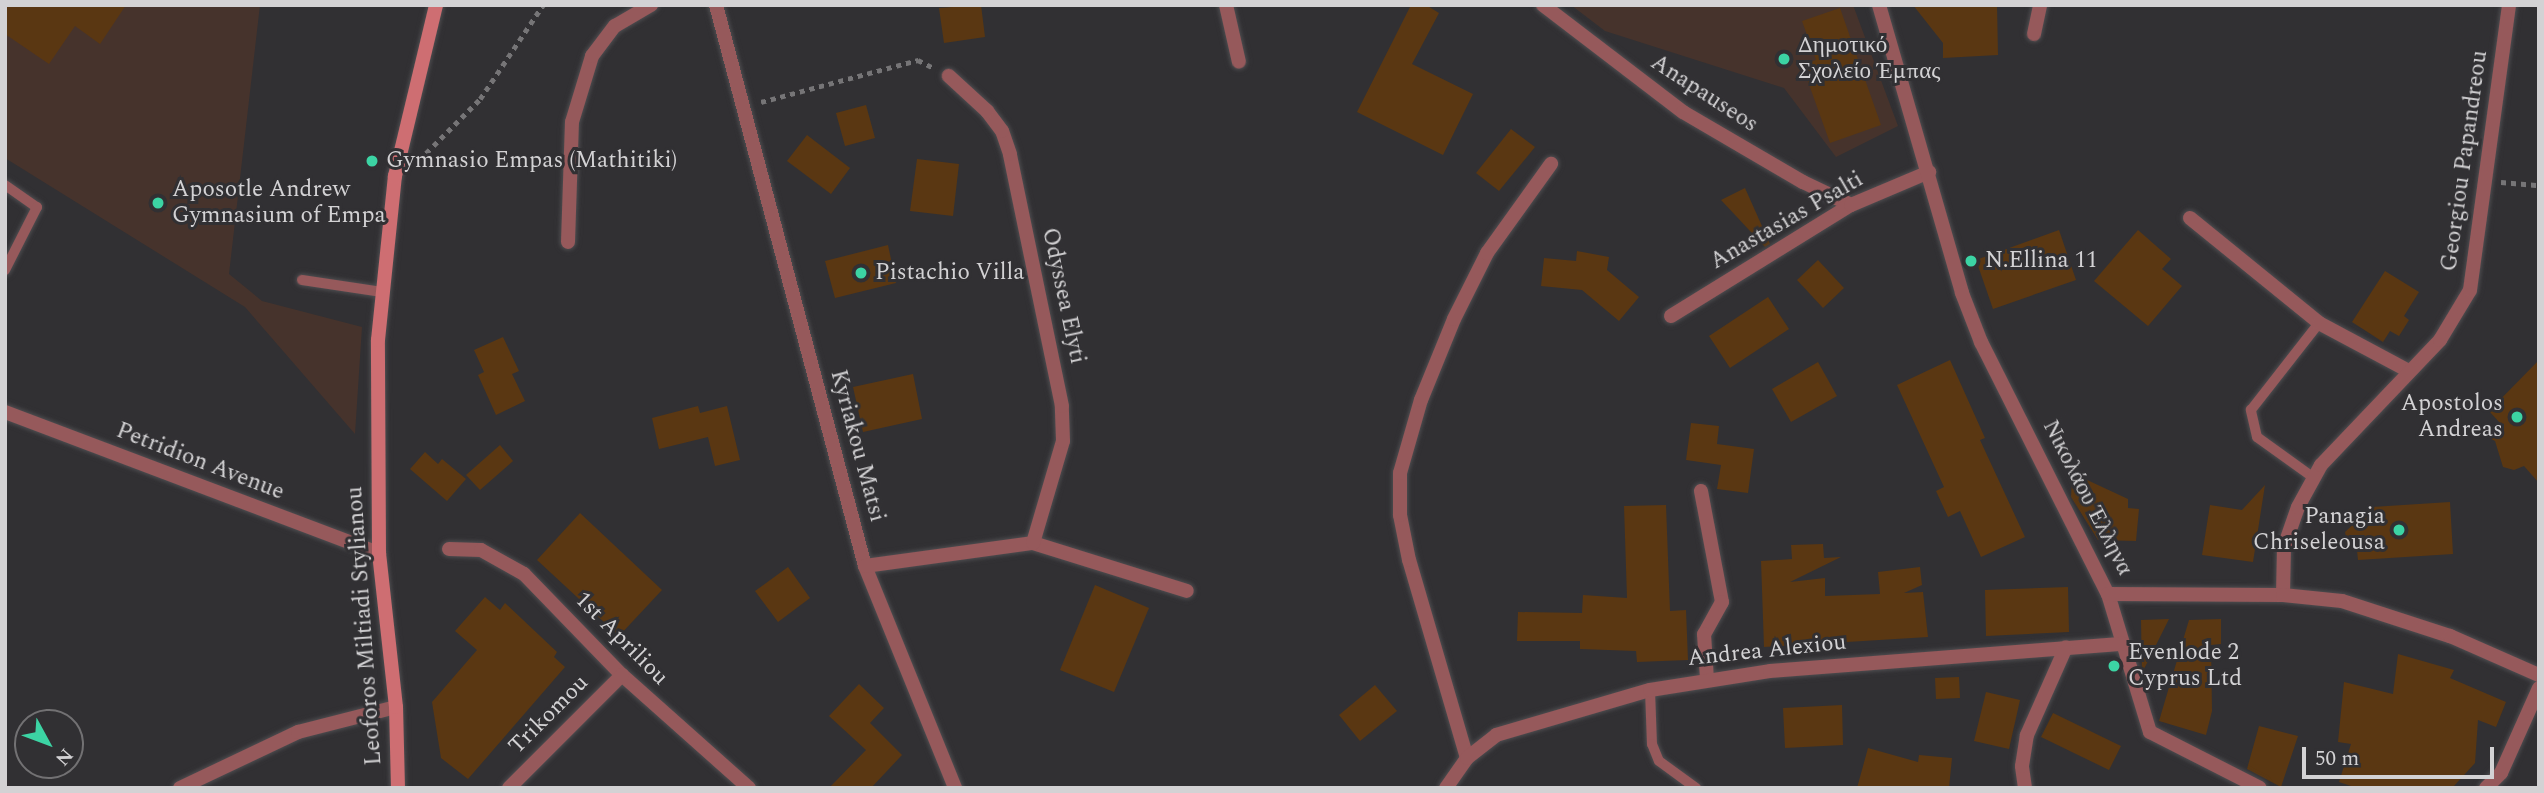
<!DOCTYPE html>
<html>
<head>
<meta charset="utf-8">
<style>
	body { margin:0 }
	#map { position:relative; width:2544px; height:793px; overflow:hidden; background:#313033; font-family:Spectral,serif }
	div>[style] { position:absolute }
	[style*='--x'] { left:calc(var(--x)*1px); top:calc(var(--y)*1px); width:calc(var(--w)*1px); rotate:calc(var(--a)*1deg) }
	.education>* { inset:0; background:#46332c }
	.building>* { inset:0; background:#5a3712 }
	.path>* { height:4.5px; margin-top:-2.25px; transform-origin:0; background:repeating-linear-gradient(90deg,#767577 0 5px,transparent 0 10px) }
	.roads { filter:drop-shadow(0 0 2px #4e4d50) drop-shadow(0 0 2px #4e4d50) }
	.service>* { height:10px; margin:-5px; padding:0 5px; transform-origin:5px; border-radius:5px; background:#96595b }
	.minor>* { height:14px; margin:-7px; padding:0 7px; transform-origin:7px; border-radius:7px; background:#96595b }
	.tertiary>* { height:14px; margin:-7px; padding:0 7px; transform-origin:7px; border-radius:7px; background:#96595b }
	.secondary>* { height:14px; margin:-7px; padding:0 7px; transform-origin:7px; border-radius:7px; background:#ce6e72 }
	.dots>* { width:19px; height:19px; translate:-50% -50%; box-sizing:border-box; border:4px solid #313033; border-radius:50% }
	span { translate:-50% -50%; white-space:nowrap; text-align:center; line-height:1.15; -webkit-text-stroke:6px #313033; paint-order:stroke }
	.poi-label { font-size:23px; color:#d3d2d4 }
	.left { translate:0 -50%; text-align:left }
	.right { translate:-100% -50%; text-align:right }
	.street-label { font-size:23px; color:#d3d2d4 }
	.frame { position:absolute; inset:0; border:7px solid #d3d2d4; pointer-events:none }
	.north { position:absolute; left:14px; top:709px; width:70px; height:70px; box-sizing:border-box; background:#313033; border:2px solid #727173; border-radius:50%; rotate:131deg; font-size:19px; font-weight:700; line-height:28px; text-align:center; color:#d3d2d4 }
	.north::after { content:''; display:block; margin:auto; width:24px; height:32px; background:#3cd4a4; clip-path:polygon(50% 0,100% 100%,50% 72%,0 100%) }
	.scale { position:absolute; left:2302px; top:747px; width:192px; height:32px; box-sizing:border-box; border:4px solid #d3d2d4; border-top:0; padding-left:9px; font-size:21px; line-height:24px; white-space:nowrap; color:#d3d2d4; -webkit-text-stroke:5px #313033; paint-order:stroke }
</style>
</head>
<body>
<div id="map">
	<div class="education">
		<div style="clip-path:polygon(5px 5px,260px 5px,229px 274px,262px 301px,362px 327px,355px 434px,245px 307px,5px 158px)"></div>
		<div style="clip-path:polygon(1571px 5px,1853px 5px,1898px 126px,1836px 157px,1784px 88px,1605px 31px)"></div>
	</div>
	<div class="building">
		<div style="clip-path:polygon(5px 5px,126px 5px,100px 44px,75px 26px,49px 64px,5px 34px)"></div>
		<div style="clip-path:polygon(981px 5px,985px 37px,944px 43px,939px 8px)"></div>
		<div style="clip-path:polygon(1411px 5px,1426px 5px,1439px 13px,1412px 64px,1473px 94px,1443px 155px,1357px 112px)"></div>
		<div style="clip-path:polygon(1913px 5px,1997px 5px,1998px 55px,1943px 58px,1943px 43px)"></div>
		<div style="clip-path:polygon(1840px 8px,1881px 125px,1830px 143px,1802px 65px,1816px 60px,1802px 21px)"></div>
		<div style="clip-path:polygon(866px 105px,875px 138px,845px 146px,836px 113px)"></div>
		<div style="clip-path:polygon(1511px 129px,1535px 147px,1499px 191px,1476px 173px)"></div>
		<div style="clip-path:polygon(807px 135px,850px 168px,831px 194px,787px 161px)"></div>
		<div style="clip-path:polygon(917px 159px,959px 164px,953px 216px,910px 211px)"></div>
		<div style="clip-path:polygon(1745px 188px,1770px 244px,1765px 247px,1721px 200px)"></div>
		<div style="clip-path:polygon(2059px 230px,2076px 280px,1993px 309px,1976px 260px)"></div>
		<div style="clip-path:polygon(2138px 230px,2171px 259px,2162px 269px,2182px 286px,2148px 326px,2094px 281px)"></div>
		<div style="clip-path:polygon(888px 245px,896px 283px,835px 298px,825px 261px)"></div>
		<div style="clip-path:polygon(1577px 251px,1609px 257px,1607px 270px,1639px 297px,1619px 321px,1582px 290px,1541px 286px,1544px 258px,1576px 261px)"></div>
		<div style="clip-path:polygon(1818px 260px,1844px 288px,1823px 308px,1797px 280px)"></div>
		<div style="clip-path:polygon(2385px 271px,2419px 292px,2404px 316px,2409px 320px,2399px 336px,2390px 331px,2383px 342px,2352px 322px)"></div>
		<div style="clip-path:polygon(1768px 297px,1789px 329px,1730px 368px,1709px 336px)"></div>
		<div style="clip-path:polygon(503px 337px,519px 371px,512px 374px,525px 401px,496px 415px,478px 375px,484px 372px,474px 350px)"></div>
		<div style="clip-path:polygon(1950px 360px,1985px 438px,1980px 440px,2025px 537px,1981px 557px,1960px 511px,1948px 517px,1936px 491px,1944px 487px,1897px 385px)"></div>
		<div style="clip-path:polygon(2539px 360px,2539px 483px,2524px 466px,2514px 470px,2503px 467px,2495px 441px,2486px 436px,2500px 423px,2489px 411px)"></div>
		<div style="clip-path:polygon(1818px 362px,1837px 396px,1791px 422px,1772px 389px)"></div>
		<div style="clip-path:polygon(913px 374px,922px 419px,863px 432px,853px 387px)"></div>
		<div style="clip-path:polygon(698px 406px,700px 413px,727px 406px,740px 460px,715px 466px,708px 437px,659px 449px,652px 418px)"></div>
		<div style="clip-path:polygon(1691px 423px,1719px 426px,1717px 444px,1754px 449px,1748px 493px,1717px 489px,1721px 465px,1686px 460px)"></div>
		<div style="clip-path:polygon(500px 445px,513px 461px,480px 490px,466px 475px)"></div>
		<div style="clip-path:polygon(425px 452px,438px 464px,442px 459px,466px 479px,447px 501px,410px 469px)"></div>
		<div style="clip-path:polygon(2072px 479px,2085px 479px,2128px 499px,2128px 508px,2139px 509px,2136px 541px,2098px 540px,2071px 497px)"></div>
		<div style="clip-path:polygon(2265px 485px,2253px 562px,2202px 555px,2210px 505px,2242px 510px)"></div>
		<div style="clip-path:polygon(2450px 502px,2453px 554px,2358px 560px,2357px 550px,2347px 543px,2345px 532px,2372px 507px)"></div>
		<div style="clip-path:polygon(1666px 505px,1670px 611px,1686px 610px,1688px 660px,1637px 662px,1636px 651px,1580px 649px,1580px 641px,1517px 641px,1518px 612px,1582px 613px,1583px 595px,1627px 598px,1624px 506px)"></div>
		<div style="clip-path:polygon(580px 513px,662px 590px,619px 636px,537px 560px)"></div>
		<div style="clip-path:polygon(1823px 544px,1824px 558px,1841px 557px,1790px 582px,1825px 578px,1825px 596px,1880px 594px,1878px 572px,1920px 567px,1922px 585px,1904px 593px,1923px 592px,1928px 637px,1764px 647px,1761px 561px,1792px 559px,1791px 545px)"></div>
		<div style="clip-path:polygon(788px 567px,810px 598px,778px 622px,755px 591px)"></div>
		<div style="clip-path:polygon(1095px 585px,1149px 608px,1114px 692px,1060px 670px)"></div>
		<div style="clip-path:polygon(2068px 587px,2069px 632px,1986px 636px,1985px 590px)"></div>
		<div style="clip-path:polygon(485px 597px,500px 610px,505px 603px,557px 652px,554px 657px,565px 667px,468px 779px,441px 758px,432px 702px,477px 650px,455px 631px)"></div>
		<div style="clip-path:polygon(2169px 619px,2142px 673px,2141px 620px)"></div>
		<div style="clip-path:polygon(2221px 619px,2221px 644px,2211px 645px,2212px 711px,2206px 735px,2159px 721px,2189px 620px)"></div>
		<div style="clip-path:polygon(2398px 654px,2454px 670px,2450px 678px,2506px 702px,2496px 727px,2478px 720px,2475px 763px,2454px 786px,2357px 788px,2339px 782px,2351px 744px,2338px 742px,2344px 682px,2393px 694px)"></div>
		<div style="clip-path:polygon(1959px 677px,1960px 698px,1936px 699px,1935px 678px)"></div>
		<div style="clip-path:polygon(859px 684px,884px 708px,870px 723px,902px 755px,871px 788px,829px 788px,866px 750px,829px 716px)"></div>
		<div style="clip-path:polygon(1375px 685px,1397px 711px,1360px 741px,1339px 715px)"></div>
		<div style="clip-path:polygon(1986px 692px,2020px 700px,2009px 749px,1974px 741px)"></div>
		<div style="clip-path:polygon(1842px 705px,1843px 745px,1785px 748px,1783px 708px)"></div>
		<div style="clip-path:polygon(2053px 713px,2121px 746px,2109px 770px,2041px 737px)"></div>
		<div style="clip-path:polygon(2259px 726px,2298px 736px,2281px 787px,2247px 769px)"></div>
		<div style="clip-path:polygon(1868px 748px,1918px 762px,1919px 755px,1952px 758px,1949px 788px,1857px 788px)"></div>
	</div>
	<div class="path">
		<div style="--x:761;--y:102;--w:163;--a:-15"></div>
		<div style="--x:918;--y:60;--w:18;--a:27"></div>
		<div style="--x:419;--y:160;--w:86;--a:-45"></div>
		<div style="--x:480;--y:99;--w:113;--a:-56.2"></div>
		<div style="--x:2501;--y:182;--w:38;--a:5"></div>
	</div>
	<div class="roads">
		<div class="service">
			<div style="--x:5;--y:185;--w:39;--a:35"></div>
			<div style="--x:37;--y:207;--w:71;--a:116.9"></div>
			<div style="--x:302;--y:280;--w:81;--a:8.5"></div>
			<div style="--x:2314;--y:478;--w:70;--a:-144.3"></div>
			<div style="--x:2257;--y:437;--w:28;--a:-103"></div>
			<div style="--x:2251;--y:410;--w:110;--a:-52"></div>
			<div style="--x:1650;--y:690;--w:54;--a:87.9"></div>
			<div style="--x:1652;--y:744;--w:18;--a:68"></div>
			<div style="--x:1659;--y:761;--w:46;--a:36.1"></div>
		</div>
		<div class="minor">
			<div style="--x:716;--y:5;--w:580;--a:75.13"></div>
			<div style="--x:865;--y:566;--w:240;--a:67.9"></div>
			<div style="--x:1226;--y:5;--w:58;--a:77.2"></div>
			<div style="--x:1543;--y:5;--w:176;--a:37.4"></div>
			<div style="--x:1683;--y:112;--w:139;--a:30.3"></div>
			<div style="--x:1803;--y:182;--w:53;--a:25.6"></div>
			<div style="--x:2034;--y:34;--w:30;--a:-78"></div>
			<div style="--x:2190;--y:218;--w:166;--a:39.1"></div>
			<div style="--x:2319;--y:323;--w:102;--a:28.1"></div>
			<div style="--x:568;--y:242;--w:120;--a:-88.1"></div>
			<div style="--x:572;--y:122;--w:69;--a:-73.1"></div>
			<div style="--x:592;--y:56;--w:38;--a:-53"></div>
			<div style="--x:615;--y:26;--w:42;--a:-30.3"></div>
			<div style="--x:1671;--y:316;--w:211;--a:-31.7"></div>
			<div style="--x:1851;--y:205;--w:85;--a:-22.9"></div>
			<div style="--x:1701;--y:491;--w:113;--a:79.3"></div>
			<div style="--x:1722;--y:602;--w:37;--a:119"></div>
			<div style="--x:1704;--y:634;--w:45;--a:86.2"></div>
			<div style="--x:1033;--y:543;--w:161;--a:17.3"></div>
			<div style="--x:449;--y:549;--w:32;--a:2"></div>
			<div style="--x:481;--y:550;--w:49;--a:29.2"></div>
			<div style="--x:524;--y:574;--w:141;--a:45.9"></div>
			<div style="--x:622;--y:675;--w:170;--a:41.7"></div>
			<div style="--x:865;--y:566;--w:170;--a:-7.8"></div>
			<div style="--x:1033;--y:543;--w:106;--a:-73.6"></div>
			<div style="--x:1063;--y:441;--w:35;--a:-92"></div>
			<div style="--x:1062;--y:406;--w:257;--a:-101.7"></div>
			<div style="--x:1010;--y:154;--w:24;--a:-109"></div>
			<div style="--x:1002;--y:131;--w:25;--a:-127"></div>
			<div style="--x:987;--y:111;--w:52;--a:-137.4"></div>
			<div style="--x:2108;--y:594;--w:144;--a:73.1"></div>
			<div style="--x:2150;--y:732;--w:123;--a:27"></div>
			<div style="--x:2283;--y:595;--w:48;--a:-88.8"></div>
			<div style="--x:2284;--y:547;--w:42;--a:-70.7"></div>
			<div style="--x:2298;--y:507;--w:48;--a:-61.3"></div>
			<div style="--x:2321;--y:465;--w:173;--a:-46.4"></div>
			<div style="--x:2440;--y:340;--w:58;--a:-59"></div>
			<div style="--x:2470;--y:290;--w:288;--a:-82.2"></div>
			<div style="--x:1467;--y:758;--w:206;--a:-106.3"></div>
			<div style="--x:1409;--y:560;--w:46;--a:-101.3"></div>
			<div style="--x:1400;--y:515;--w:42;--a:-90"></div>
			<div style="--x:1400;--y:473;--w:76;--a:-74"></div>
			<div style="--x:1421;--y:400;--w:87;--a:-67.8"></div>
			<div style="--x:1454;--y:319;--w:74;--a:-63.4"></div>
			<div style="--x:1487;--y:253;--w:110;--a:-54.3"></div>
			<div style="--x:180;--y:788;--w:131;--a:-25.4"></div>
			<div style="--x:298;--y:732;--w:101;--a:-14.3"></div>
			<div style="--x:509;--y:788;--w:160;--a:-45"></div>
			<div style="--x:1446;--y:788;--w:37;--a:-55"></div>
			<div style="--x:1467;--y:758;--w:37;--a:-38"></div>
			<div style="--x:1496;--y:735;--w:160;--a:-16.3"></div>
			<div style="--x:1650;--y:690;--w:121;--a:-9"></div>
			<div style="--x:1770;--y:671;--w:354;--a:-4.4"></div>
			<div style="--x:2025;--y:788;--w:22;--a:-98"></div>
			<div style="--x:2022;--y:766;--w:31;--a:-81"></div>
			<div style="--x:2027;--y:735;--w:96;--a:-66.1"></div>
			<div style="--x:2486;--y:788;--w:21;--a:-45"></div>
			<div style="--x:2501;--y:773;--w:93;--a:-65.9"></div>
		</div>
		<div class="tertiary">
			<div style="--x:1879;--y:5;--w:300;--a:73.9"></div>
			<div style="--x:1962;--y:293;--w:53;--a:68.8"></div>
			<div style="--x:1981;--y:342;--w:282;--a:63.3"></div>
			<div style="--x:2108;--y:594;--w:175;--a:0.3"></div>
			<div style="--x:2283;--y:595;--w:59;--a:5.8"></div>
			<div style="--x:2342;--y:601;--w:114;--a:18"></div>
			<div style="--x:2450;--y:636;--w:97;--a:23.7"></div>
			<div style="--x:5;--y:412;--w:400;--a:20.7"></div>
		</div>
		<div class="secondary">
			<div style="--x:398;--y:788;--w:81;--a:-91.4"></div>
			<div style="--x:396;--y:707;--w:155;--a:-96.3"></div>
			<div style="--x:379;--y:553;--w:213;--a:-90.3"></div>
			<div style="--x:378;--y:340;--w:165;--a:-84.1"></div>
			<div style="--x:395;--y:176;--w:176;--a:-76.5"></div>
		</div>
	</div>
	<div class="dots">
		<div style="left:1784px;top:59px;background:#3cd4a4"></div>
		<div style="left:372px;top:161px;background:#3cd4a4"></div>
		<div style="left:158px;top:203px;background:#3cd4a4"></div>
		<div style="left:1971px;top:261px;background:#3cd4a4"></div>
		<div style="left:861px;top:273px;background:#3cd4a4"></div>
		<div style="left:2517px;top:417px;background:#3cd4a4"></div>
		<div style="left:2399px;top:530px;background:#3cd4a4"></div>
		<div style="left:2114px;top:666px;background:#3cd4a4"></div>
	</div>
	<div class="poi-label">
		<span class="left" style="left:1798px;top:59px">Δημοτικό<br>Σχολείο Έμπας</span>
		<span class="left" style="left:386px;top:161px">Gymnasio Empas (Mathitiki)</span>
		<span class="left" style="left:172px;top:203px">Aposotle Andrew<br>Gymnasium of Empa</span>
		<span class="left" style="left:1985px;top:261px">N.Ellina 11</span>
		<span class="left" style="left:875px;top:273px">Pistachio Villa</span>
		<span class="right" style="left:2503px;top:417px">Apostolos<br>Andreas</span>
		<span class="right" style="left:2385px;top:530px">Panagia<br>Chriseleousa</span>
		<span class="left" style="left:2128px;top:666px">Evenlode 2<br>Cyprus Ltd</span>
	</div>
	<div class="street-label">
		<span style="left:1704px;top:94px;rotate:33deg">Anapauseos</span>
		<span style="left:2465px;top:161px;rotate:-82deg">Georgiou Papandreou</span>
		<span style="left:1787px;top:221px;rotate:-30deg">Anastasias Psalti</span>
		<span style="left:1063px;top:296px;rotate:78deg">Odyssea Elyti</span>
		<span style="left:857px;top:446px;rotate:75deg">Kyriakou Matsi</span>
		<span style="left:200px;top:462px;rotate:21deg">Petridion Avenue</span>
		<span style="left:2087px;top:498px;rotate:63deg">Νικολάου Έλληνα</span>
		<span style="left:365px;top:626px;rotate:-94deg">Leoforos Miltiadi Stylianou</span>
		<span style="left:621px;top:639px;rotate:45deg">1st Apriliou</span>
		<span style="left:1767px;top:651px;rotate:-6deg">Andrea Alexiou</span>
		<span style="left:549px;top:715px;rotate:-45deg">Trikomou</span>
	</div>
	<div class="frame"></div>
	<div class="north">N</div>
	<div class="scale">50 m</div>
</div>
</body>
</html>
